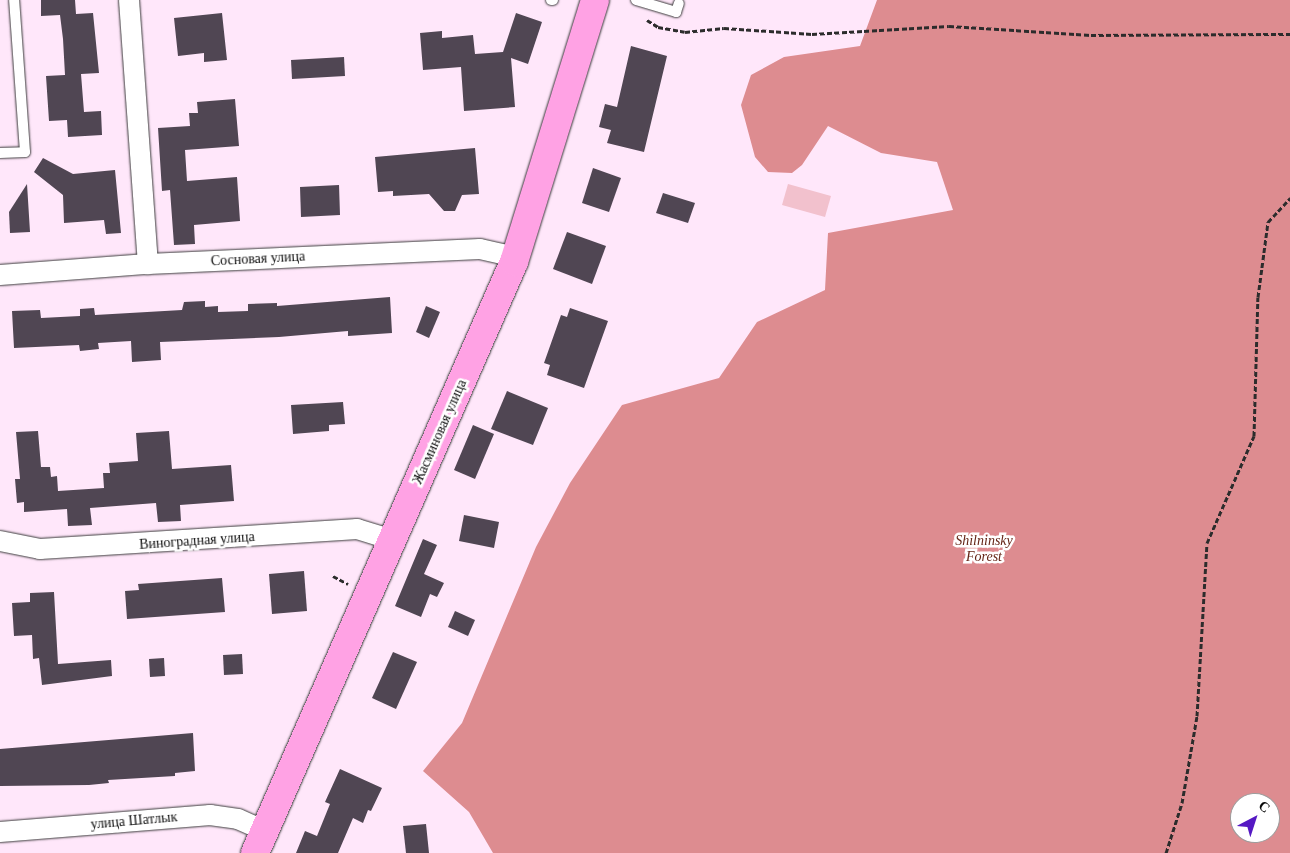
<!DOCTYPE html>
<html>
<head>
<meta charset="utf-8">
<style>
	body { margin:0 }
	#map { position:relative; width:1290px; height:853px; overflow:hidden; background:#ffe7fa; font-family:"Times New Roman",serif }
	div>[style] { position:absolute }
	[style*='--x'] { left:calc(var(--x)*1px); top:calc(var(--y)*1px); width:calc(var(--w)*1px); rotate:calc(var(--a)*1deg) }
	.forest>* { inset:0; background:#dd8c90 }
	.pitch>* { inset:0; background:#f2c1cd }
	.building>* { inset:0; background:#504653 }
	.path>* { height:3px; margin-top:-1.5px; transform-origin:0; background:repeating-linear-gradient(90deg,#2c2c2c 0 5px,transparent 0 7.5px) }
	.roads { filter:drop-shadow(0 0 1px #3d3d3d) drop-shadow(0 0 1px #3d3d3d) }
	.lane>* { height:10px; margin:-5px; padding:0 5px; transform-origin:5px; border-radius:5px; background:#fff }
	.street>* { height:20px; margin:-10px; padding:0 10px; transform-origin:10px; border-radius:10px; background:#fff }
	.secondary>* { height:28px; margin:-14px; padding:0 14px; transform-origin:14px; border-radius:14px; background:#ffa2e4 }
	span { translate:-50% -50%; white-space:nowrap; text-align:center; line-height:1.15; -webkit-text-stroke:5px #fff; paint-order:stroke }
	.street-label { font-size:14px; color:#0a0a0a }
	.park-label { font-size:14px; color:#652617; font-style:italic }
	.north { position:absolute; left:1230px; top:793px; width:50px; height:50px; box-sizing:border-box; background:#fff; border:1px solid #9d9d9d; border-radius:50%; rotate:40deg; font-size:14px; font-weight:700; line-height:20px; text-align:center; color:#0a0a0a }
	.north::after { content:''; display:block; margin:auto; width:18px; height:22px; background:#5519c3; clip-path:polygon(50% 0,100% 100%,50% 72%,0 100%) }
</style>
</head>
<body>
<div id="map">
	<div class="forest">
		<div style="clip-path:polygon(evenodd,877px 0,1290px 0,1290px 853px,493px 853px,469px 812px,423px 771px,462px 723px,536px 547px,570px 483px,622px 405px,719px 378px,757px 322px,825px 290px,828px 233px,953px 210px,937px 162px,881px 153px,828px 126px,802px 165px,792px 173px,768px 172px,755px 157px,741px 105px,751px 75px,784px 57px,860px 46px,877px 0,1240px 803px,1270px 803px,1270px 833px,1240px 833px,1240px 803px)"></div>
	</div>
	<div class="pitch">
		<div style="clip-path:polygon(788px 184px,831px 196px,825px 217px,782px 205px)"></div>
	</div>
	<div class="building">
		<div style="clip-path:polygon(41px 0,75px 0,76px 14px,93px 13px,99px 73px,81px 74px,84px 112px,101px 111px,102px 135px,68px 137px,67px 120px,49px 121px,46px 76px,65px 75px,63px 39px,60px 15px,41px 16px)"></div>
		<div style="clip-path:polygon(222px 13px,227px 60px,204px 62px,204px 53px,178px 56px,174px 18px)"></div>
		<div style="clip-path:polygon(516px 13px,542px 22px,528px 64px,511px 58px,515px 107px,464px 111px,461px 67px,423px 70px,420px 33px,442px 31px,442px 38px,473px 35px,475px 54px,503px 52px)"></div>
		<div style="clip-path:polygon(631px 46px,667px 56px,644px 152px,607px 143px,611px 130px,599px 127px,605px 104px,617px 107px)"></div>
		<div style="clip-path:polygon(344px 57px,345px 76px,292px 79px,291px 60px)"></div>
		<div style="clip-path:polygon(235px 99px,239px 146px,185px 150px,187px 181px,237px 177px,240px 221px,194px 225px,195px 244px,174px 245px,170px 190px,162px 191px,158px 128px,190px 126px,189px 113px,198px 113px,197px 102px)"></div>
		<div style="clip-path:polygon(475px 148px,479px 194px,462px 195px,455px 211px,444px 211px,429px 194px,393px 196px,393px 191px,378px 192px,375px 157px)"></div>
		<div style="clip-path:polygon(43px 158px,73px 174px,115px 170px,121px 233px,106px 234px,104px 220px,64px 223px,63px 195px,34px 172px)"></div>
		<div style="clip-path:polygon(593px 168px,621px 178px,609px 212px,582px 203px)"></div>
		<div style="clip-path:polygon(27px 184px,30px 232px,10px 233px,9px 212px)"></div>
		<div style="clip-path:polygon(339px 185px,340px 215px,301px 217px,300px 187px)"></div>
		<div style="clip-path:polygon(663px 193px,695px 203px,688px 223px,656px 213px)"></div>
		<div style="clip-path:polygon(567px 232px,606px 246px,592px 284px,553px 269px)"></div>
		<div style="clip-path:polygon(390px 297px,392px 333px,348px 336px,348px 331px,279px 337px,160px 342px,161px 360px,132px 362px,131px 341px,98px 343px,99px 349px,80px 351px,79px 345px,14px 348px,12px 311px,40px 310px,41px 318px,80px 316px,80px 309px,94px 308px,95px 315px,182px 310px,184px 302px,205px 301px,205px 307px,218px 306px,218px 312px,248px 311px,248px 304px,277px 303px,277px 306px)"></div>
		<div style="clip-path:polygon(426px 306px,440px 312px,429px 338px,416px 332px)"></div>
		<div style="clip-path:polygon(570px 308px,608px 321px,584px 388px,547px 375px,550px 365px,544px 363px,561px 315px,567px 317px)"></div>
		<div style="clip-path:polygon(507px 391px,548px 408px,533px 445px,491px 429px)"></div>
		<div style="clip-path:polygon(343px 402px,345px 424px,329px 425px,329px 431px,293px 434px,291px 405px)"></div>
		<div style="clip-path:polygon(473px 425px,494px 434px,475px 479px,454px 470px)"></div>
		<div style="clip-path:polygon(38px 431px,41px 467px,50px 467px,51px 477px,57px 476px,58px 491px,104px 488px,103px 473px,110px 473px,109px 463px,138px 461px,136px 433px,169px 431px,172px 469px,231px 465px,234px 501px,180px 505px,181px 521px,158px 522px,156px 503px,90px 508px,92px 525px,68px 526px,67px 509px,24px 512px,24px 502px,17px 503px,15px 479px,20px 479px,16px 432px)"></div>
		<div style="clip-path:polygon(464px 515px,499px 522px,494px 548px,459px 541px)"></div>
		<div style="clip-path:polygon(423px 539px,437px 545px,424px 574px,444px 583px,437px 597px,430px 594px,421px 617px,395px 606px)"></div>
		<div style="clip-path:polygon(304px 571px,307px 611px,272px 614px,269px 574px)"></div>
		<div style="clip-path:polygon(222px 578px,225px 612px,127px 619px,125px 591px,139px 590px,138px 584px)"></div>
		<div style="clip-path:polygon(54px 592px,58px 664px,111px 660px,112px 676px,42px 685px,39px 658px,33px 659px,32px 635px,14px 636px,12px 603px,30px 602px,30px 593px)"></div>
		<div style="clip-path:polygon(455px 611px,475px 620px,468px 636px,448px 627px)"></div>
		<div style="clip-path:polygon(393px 652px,417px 662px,396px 709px,372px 698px)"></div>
		<div style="clip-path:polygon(242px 654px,243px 674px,224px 675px,223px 655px)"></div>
		<div style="clip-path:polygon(164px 658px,165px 676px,150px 677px,149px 659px)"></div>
		<div style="clip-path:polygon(193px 733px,195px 771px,175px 773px,175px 776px,108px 780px,109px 783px,89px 785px,0 786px,0 749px)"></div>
		<div style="clip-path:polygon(340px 769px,382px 788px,371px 811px,368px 810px,363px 823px,353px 818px,338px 853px,296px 853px,305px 831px,317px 836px,330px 804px,325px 802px)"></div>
		<div style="clip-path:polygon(426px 824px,429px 853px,406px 853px,403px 826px)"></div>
	</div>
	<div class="path">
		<div style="--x:647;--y:20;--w:13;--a:32"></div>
		<div style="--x:658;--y:27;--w:27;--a:10"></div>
		<div style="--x:685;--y:32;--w:39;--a:-6"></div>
		<div style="--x:724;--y:28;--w:88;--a:3.9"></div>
		<div style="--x:812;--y:34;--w:137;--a:-3.3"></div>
		<div style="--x:949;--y:26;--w:142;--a:3.6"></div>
		<div style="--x:1091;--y:35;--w:199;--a:-0.3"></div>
		<div style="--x:333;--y:576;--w:17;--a:28"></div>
		<div style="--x:1166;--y:853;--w:52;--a:-72.3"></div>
		<div style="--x:1182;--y:803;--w:88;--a:-80.2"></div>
		<div style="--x:1197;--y:716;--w:173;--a:-86.7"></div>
		<div style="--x:1207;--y:543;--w:117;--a:-66.3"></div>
		<div style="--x:1254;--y:436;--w:139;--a:-88.4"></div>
		<div style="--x:1258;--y:297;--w:76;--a:-82.4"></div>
		<div style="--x:1268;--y:222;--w:33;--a:-47"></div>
	</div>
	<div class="roads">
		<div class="lane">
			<div style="--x:551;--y:0;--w:2;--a:0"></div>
			<div style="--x:636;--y:0;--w:42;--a:16.7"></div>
			<div style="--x:676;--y:12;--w:9;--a:-72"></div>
			<div style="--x:0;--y:153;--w:25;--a:-2"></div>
			<div style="--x:25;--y:152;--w:152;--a:-94.1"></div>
		</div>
		<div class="street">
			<div style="--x:129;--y:0;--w:265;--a:85.9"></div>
			<div style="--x:0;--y:275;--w:148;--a:-4.3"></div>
			<div style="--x:148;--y:264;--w:332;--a:-2.6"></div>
			<div style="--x:480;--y:249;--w:37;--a:13"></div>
			<div style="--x:0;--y:541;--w:41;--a:11.3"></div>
			<div style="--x:40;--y:549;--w:318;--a:-3.6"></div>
			<div style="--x:357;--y:529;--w:37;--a:17"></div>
			<div style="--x:0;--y:832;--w:211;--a:-4.6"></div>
			<div style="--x:210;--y:815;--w:28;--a:8"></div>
			<div style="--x:238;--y:819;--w:30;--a:24"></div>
		</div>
		<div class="secondary">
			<div style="--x:255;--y:853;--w:645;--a:-66.34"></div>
			<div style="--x:514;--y:262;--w:274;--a:-72.8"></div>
		</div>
	</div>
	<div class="street-label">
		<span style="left:258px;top:259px;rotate:-3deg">Сосновая улица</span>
		<span style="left:440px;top:432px;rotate:-66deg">Жасминовая улица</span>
		<span style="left:197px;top:541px;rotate:-4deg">Виноградная улица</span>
		<span style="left:134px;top:821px;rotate:-5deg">улица Шатлык</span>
	</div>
	<div class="park-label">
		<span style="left:984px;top:549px">Shilninsky<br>Forest</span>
	</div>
	<div class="north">С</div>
</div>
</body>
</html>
